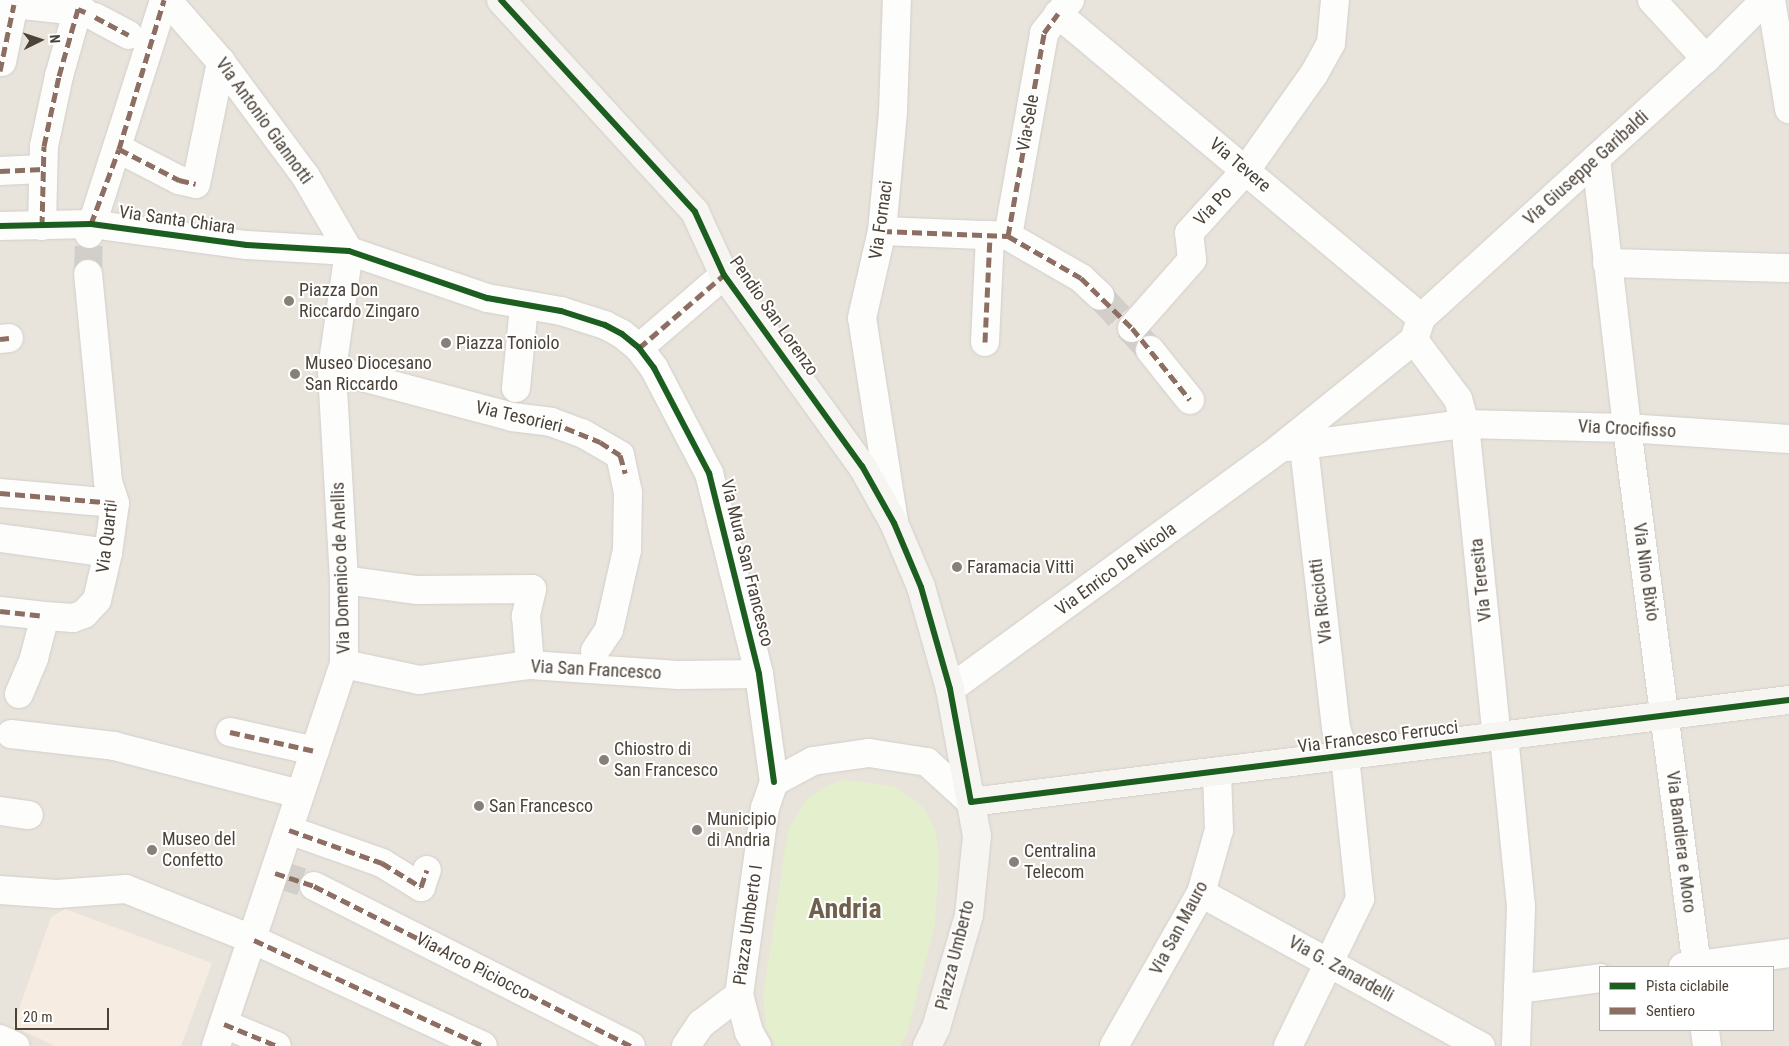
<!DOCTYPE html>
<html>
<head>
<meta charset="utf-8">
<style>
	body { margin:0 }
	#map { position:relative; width:1789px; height:1046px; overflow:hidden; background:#f4f1ee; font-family:"Roboto Condensed",sans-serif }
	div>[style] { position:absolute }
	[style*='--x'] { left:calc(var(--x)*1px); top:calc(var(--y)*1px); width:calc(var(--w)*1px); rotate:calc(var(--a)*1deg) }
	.residential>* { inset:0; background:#e8e3db }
	.commercial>* { inset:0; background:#f7ece1 }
	.green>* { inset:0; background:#e4efcd }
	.street-tunnel>* { height:28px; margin-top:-14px; transform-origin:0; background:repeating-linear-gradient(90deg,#d2ceca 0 28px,transparent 0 42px) }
	.roads { filter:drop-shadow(0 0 1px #d2cfcb) drop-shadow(0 0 1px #d2cfcb) }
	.street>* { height:28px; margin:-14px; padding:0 14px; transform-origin:14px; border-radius:14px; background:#fdfdfc }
	.secondary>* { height:28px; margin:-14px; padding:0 14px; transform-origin:14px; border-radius:14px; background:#f7f5f1 }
	.quiet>* { height:5px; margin-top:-2.5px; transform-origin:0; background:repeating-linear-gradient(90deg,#8d6e63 0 10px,transparent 0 15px) }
	.cycleway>* { height:6px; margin:-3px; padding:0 3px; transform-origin:3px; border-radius:3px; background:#1b5e20 }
	.dots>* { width:14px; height:14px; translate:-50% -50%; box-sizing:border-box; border:2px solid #fff; border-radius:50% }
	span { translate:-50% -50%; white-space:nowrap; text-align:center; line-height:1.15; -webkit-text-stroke:4px #fff; paint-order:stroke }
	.street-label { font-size:18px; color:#4c4338 }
	.poi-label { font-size:18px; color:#4c4338 }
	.left { translate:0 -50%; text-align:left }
	.town-label { font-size:28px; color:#70604e; font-weight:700 }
	.legend { position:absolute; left:1599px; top:966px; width:175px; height:65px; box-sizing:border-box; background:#fff; border:1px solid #b7b4af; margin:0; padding:6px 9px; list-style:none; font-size:15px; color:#4c4338 }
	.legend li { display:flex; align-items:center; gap:10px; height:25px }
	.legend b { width:25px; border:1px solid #b7b4af }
	.north { position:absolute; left:15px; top:15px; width:50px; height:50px; -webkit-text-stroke:4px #fff; paint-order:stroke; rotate:86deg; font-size:14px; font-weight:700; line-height:20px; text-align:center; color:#4c4338 }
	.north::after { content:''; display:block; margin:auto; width:18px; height:22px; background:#4c4338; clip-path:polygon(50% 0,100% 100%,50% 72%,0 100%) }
	.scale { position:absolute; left:15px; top:1008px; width:94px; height:22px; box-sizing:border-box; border:2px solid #4c4338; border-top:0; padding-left:6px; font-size:15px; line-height:18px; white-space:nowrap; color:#4c4338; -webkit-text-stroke:4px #fff; paint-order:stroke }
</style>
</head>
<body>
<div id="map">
	<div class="residential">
		<div style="clip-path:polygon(evenodd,0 0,1789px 0,1789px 1046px,0 1046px,0 0,1600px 967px,1773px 967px,1773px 1030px,1600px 1030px,1600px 967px)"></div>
	</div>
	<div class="commercial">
		<div style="clip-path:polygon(65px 909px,212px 963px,181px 1046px,55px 1046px,13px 1026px,51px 917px)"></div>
	</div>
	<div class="green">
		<div style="clip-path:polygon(845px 780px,894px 786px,923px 807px,936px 831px,939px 863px,935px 924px,907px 1034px,900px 1046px,776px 1046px,766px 1027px,763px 997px,788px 829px,806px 800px,825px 786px)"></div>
	</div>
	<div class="street-tunnel">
		<div style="--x:88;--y:274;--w:40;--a:-88.6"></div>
		<div style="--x:1100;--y:296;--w:69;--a:47.3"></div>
		<div style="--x:275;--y:873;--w:41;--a:18.4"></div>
	</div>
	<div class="roads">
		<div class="street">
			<div style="--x:8;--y:0;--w:7;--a:34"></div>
			<div style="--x:14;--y:4;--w:71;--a:6.4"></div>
			<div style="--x:167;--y:0;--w:82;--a:48.9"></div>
			<div style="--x:221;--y:62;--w:143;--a:53.5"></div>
			<div style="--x:306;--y:177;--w:86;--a:59.8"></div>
			<div style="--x:1652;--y:0;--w:80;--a:47.5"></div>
			<div style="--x:1771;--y:0;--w:55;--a:80.5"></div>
			<div style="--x:1780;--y:54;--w:10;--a:24"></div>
			<div style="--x:1058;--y:14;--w:473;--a:39.9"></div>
			<div style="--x:95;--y:17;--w:38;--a:28"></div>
			<div style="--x:1780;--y:54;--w:56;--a:80.7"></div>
			<div style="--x:2;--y:62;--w:59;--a:-78.3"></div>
			<div style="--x:119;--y:149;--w:68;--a:27.3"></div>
			<div style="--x:179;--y:180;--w:17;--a:13"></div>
			<div style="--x:196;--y:184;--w:125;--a:-78.4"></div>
			<div style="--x:1596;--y:159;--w:271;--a:83.4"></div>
			<div style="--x:1627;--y:428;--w:544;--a:82.6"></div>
			<div style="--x:0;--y:171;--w:43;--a:-2.7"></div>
			<div style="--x:0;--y:226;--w:91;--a:-1.3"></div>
			<div style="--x:91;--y:224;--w:157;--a:7.7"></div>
			<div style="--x:247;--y:245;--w:102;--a:3.4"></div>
			<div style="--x:349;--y:251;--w:146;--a:18.8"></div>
			<div style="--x:487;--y:298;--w:75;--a:10"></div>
			<div style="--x:561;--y:311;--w:46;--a:17.7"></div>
			<div style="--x:605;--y:325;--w:19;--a:28"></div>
			<div style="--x:622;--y:334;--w:22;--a:39"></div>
			<div style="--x:639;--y:348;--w:25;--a:53"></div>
			<div style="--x:654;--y:368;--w:119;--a:62.4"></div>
			<div style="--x:709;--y:473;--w:207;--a:76"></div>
			<div style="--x:759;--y:674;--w:109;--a:82.1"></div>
			<div style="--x:42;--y:226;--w:80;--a:-88.6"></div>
			<div style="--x:44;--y:146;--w:72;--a:-77.9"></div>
			<div style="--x:59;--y:76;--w:70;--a:-74.2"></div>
			<div style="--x:882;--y:231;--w:126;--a:2.3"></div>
			<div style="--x:1008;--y:236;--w:84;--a:29.9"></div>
			<div style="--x:1081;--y:278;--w:26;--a:43"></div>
			<div style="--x:89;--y:234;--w:246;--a:-72.2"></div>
			<div style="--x:1008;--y:236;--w:206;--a:-79.9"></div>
			<div style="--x:1044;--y:33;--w:42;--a:-51.8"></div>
			<div style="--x:1607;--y:263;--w:182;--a:1.6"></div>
			<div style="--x:1132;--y:328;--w:91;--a:-48.6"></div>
			<div style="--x:1192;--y:260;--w:27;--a:-96"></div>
			<div style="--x:1189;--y:233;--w:85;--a:-47.9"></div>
			<div style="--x:1246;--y:170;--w:118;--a:-54.7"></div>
			<div style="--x:1314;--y:74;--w:35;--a:-61"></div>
			<div style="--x:1331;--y:43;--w:43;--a:-84.7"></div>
			<div style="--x:0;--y:339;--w:9;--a:-6"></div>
			<div style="--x:1414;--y:340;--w:23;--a:-72"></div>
			<div style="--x:1421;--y:318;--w:385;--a:-42.3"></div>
			<div style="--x:1706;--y:59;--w:83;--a:-45"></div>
			<div style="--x:1414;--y:340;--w:74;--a:53.3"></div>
			<div style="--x:1458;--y:399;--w:26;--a:74"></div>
			<div style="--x:1465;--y:424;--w:315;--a:84.2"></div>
			<div style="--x:985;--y:342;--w:107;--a:-87.3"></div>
			<div style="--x:639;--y:348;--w:112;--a:-40.7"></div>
			<div style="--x:1150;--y:350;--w:64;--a:51.3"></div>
			<div style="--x:332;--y:369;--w:186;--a:14.9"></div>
			<div style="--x:512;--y:417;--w:39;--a:7"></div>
			<div style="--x:551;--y:422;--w:33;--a:20"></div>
			<div style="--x:582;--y:433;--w:44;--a:30.1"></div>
			<div style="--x:620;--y:455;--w:39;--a:78"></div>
			<div style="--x:628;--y:493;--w:57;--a:91"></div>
			<div style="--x:627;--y:550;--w:82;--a:102.7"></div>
			<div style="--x:609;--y:630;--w:25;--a:124"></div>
			<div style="--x:516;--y:388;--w:81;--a:-84.4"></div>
			<div style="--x:1287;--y:447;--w:179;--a:-7.4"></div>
			<div style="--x:1465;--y:424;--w:162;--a:1.4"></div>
			<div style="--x:1627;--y:428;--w:162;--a:3.9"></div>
			<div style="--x:0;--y:493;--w:115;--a:5"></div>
			<div style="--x:894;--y:522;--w:206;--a:-98.9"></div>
			<div style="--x:862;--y:318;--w:89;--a:-77.1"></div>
			<div style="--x:882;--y:231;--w:120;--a:-84.7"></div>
			<div style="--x:893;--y:112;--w:112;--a:-88"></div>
			<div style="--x:0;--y:538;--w:109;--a:7.9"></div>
			<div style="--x:344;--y:580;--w:74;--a:7.8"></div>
			<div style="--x:417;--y:590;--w:115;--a:-0.5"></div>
			<div style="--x:532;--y:589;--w:28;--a:103"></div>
			<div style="--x:526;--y:616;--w:49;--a:85.3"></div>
			<div style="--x:0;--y:611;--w:45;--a:6.3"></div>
			<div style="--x:344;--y:664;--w:77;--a:12"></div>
			<div style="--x:419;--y:680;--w:112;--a:-7.7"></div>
			<div style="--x:530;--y:665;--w:148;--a:3.9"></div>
			<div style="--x:678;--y:675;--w:81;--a:-0.7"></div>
			<div style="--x:950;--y:689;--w:409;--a:-36.1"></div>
			<div style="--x:1280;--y:448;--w:172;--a:-38.9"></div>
			<div style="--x:19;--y:694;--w:39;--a:-67"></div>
			<div style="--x:34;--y:658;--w:43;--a:-75.3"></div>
			<div style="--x:45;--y:616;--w:28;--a:4"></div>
			<div style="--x:73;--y:618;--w:12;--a:-20"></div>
			<div style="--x:84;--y:614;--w:19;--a:-47"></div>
			<div style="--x:97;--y:600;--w:48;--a:-76.8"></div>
			<div style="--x:108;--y:553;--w:50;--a:-82"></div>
			<div style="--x:115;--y:503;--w:23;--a:-108"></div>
			<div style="--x:108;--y:481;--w:208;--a:-95.5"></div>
			<div style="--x:230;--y:732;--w:87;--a:12.6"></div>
			<div style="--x:11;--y:734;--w:104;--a:6.6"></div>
			<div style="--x:114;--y:746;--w:192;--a:14.5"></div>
			<div style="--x:1504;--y:736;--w:172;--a:84.3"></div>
			<div style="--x:1521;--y:907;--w:139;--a:92.1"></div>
			<div style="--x:0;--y:811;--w:29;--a:8"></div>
			<div style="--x:289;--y:830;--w:99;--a:19.5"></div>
			<div style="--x:382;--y:863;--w:46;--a:31.6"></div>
			<div style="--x:421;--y:887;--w:18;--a:-71"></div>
			<div style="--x:314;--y:886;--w:355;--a:26.8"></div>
			<div style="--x:0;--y:890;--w:57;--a:4"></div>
			<div style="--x:57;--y:894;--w:69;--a:-4.1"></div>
			<div style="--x:126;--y:889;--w:138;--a:21.7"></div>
			<div style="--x:254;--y:940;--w:252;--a:24.8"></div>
			<div style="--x:1201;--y:893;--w:319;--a:28.7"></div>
			<div style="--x:1683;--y:967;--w:107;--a:-7.5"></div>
			<div style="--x:1518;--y:989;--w:83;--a:-7.6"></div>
			<div style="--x:224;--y:1024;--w:57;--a:22.5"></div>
			<div style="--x:1705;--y:1030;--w:16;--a:83"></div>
			<div style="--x:0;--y:1039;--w:17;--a:25"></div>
			<div style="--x:216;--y:1046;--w:403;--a:-71.5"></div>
			<div style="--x:344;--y:664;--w:84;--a:-90"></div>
			<div style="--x:344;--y:580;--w:211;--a:-93.3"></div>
			<div style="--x:332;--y:369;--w:119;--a:-81.8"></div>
			<div style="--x:686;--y:1046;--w:27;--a:-56"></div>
			<div style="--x:701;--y:1024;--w:48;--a:-37.3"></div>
			<div style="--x:757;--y:1046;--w:16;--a:-120"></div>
			<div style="--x:749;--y:1032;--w:38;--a:-105"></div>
			<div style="--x:739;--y:995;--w:189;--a:-82.1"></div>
			<div style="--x:765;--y:808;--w:28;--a:-71"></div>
			<div style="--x:774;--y:782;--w:44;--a:-28.3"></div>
			<div style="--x:813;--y:761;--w:57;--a:-8.1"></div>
			<div style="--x:869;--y:753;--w:59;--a:8.8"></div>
			<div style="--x:927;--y:762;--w:59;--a:42.3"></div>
			<div style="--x:1114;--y:1046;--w:176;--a:-60.4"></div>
			<div style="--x:1201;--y:893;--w:66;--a:-74.1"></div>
			<div style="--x:1219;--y:830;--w:58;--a:-92"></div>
			<div style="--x:1288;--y:1046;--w:164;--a:-63.9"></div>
			<div style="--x:1360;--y:899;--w:143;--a:-96"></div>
			<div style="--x:1345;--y:757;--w:30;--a:-107"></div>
			<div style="--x:1336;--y:728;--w:285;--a:-96.5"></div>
		</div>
		<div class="secondary">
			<div style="--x:501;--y:0;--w:287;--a:47.5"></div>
			<div style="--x:695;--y:212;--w:69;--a:65.3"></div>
			<div style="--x:724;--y:275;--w:236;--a:54.2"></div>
			<div style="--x:862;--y:466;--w:65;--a:60.7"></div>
			<div style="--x:894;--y:523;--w:69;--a:67.1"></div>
			<div style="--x:921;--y:587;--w:106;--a:74.1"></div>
			<div style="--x:950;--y:689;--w:149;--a:79.6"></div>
			<div style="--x:977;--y:836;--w:79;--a:95.8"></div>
			<div style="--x:969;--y:915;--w:118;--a:106.3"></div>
			<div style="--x:936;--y:1028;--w:20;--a:117"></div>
			<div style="--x:971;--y:802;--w:824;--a:-7.11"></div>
		</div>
	</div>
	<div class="quiet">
		<div style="--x:95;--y:17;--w:38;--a:28"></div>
		<div style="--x:0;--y:71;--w:68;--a:-78.2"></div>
		<div style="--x:119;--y:149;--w:68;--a:27.3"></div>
		<div style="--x:179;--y:180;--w:17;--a:13"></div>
		<div style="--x:0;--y:171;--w:43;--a:-2.7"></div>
		<div style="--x:91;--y:224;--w:80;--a:-69.5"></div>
		<div style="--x:119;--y:149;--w:156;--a:-73.2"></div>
		<div style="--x:42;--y:226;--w:80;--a:-88.6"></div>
		<div style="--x:44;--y:146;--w:72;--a:-77.9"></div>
		<div style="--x:59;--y:76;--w:70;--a:-74.2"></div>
		<div style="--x:78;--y:9;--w:8;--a:23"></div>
		<div style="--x:882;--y:231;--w:126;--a:2.3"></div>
		<div style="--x:1008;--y:236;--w:84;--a:29.9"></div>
		<div style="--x:1081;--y:278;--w:71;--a:44.4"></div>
		<div style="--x:1132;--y:328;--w:92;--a:51.1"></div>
		<div style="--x:1008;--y:236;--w:206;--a:-79.9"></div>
		<div style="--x:1044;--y:33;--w:24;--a:-54"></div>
		<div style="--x:0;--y:339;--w:9;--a:-6"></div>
		<div style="--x:985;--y:342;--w:107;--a:-87.3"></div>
		<div style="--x:639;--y:348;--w:112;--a:-40.7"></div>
		<div style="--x:512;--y:417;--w:39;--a:7"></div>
		<div style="--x:551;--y:422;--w:53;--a:22.2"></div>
		<div style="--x:600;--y:442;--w:24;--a:33"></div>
		<div style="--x:620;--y:455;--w:19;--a:74"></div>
		<div style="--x:0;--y:493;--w:115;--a:5"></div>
		<div style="--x:0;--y:611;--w:45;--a:6.3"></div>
		<div style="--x:230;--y:732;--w:87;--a:12.6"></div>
		<div style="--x:289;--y:830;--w:99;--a:19.5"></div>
		<div style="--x:382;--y:863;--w:46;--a:31.6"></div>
		<div style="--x:421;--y:887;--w:18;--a:-71"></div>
		<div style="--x:275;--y:873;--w:41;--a:18.4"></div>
		<div style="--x:314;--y:886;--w:355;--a:26.8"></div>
		<div style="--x:254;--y:940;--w:252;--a:24.8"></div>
		<div style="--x:224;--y:1024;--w:57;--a:22.5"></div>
	</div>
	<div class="cycleway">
		<div style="--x:501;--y:0;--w:287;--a:47.5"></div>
		<div style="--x:695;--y:212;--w:69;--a:65.3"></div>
		<div style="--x:724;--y:275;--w:236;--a:54.2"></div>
		<div style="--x:862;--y:466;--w:65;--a:60.7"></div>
		<div style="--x:894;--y:523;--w:69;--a:67.1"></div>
		<div style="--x:921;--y:587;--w:106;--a:74.1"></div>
		<div style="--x:950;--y:689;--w:115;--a:79.5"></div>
		<div style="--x:971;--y:802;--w:824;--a:-7.11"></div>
		<div style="--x:0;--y:226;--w:91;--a:-1.3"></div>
		<div style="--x:91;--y:224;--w:157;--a:7.7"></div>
		<div style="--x:247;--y:245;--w:102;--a:3.4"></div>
		<div style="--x:349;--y:251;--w:146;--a:18.8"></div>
		<div style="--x:487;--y:298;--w:75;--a:10"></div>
		<div style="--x:561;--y:311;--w:46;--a:17.7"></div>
		<div style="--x:605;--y:325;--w:19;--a:28"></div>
		<div style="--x:622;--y:334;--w:22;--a:39"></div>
		<div style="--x:639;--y:348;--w:25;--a:53"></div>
		<div style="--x:654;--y:368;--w:119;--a:62.4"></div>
		<div style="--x:709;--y:473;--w:207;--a:76"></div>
		<div style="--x:759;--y:674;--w:109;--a:82.1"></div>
	</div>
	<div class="dots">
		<div style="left:289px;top:301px;background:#878078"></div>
		<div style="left:446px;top:343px;background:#878078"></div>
		<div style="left:295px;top:374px;background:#878078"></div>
		<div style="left:957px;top:567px;background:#878078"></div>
		<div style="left:604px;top:760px;background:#878078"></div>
		<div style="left:479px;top:806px;background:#878078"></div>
		<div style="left:697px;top:830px;background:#878078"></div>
		<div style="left:152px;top:850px;background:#878078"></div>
		<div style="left:1014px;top:862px;background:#878078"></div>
	</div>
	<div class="street-label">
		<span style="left:264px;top:121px;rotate:54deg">Via Antonio Giannotti</span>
		<span style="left:1028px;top:123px;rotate:-80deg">Via Sele</span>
		<span style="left:1240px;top:165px;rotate:40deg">Via Tevere</span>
		<span style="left:1586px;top:168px;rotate:-42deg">Via Giuseppe Garibaldi</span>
		<span style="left:1213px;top:206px;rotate:-47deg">Via Po</span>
		<span style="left:177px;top:220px;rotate:8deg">Via Santa Chiara</span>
		<span style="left:881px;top:220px;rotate:-82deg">Via Fornaci</span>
		<span style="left:774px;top:316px;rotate:55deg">Pendio San Lorenzo</span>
		<span style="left:519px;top:417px;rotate:13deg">Via Tesorieri</span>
		<span style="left:1627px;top:429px;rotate:3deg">Via Crocifisso</span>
		<span style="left:107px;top:538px;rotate:-83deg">Via Quarti</span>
		<span style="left:747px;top:563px;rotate:76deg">Via Mura San Francesco</span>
		<span style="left:341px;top:568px;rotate:-92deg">Via Domenico de Anellis</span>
		<span style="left:1116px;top:569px;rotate:-36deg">Via Enrico De Nicola</span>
		<span style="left:1646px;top:572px;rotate:82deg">Via Nino Bixio</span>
		<span style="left:1481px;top:580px;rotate:-96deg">Via Teresita</span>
		<span style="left:1321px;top:601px;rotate:-97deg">Via Ricciotti</span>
		<span style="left:596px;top:670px;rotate:3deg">Via San Francesco</span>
		<span style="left:1378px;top:737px;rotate:-7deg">Via Francesco Ferrucci</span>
		<span style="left:1681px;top:842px;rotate:83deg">Via Bandiera e Moro</span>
		<span style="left:748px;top:925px;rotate:-82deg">Piazza Umberto I</span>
		<span style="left:1179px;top:928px;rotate:-62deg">Via San Mauro</span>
		<span style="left:955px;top:955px;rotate:-76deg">Piazza Umberto</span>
		<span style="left:473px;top:966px;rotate:27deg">Via Arco Piciocco</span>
		<span style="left:1341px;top:969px;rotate:29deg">Via G. Zanardelli</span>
	</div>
	<div class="poi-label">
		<span class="left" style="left:299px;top:301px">Piazza Don<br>Riccardo Zingaro</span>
		<span class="left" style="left:456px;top:343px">Piazza Toniolo</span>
		<span class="left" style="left:305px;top:374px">Museo Diocesano<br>San Riccardo</span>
		<span class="left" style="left:967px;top:567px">Faramacia Vitti</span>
		<span class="left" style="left:614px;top:760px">Chiostro di<br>San Francesco</span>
		<span class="left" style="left:489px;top:806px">San Francesco</span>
		<span class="left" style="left:707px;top:830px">Municipio<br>di Andria</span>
		<span class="left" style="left:162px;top:850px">Museo del<br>Confetto</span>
		<span class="left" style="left:1024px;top:862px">Centralina<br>Telecom</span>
	</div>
	<div class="town-label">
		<span style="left:845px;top:909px">Andria</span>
	</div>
	<ul class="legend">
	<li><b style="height:6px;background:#1b5e20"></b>Pista ciclabile</li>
	<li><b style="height:6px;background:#8d6e63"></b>Sentiero</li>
	</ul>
	<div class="north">N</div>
	<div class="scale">20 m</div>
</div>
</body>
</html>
